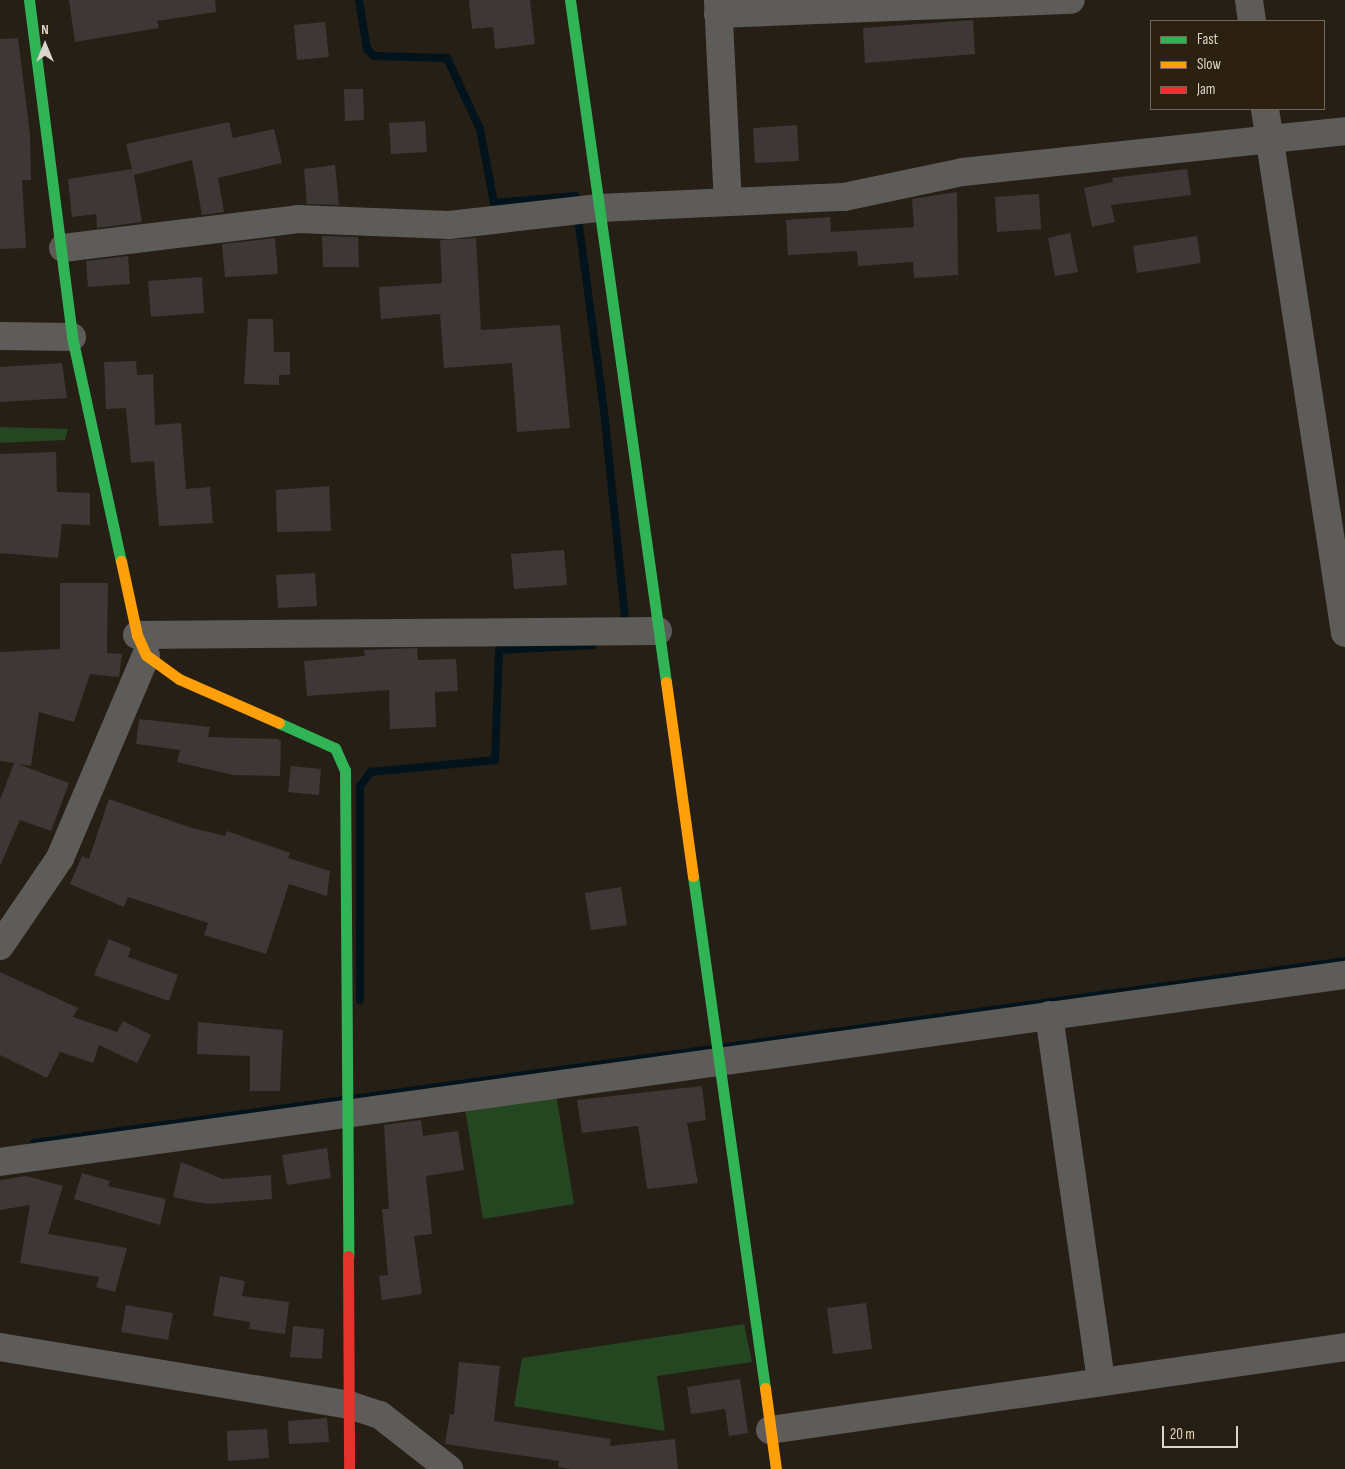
<!DOCTYPE html>
<html>
<head>
<meta charset="utf-8">
<style>
	body { margin:0 }
	#map { position:relative; width:1345px; height:1469px; overflow:hidden; background:#261f16; font-family:"Sofia Sans Condensed",sans-serif }
	div>[style] { position:absolute }
	[style*='--x'] { left:calc(var(--x)*1px); top:calc(var(--y)*1px); width:calc(var(--w)*1px); rotate:calc(var(--a)*1deg) }
	.green>* { inset:0; background:#244620 }
	.stream>* { height:8px; margin:-4px; padding:0 4px; transform-origin:4px; border-radius:4px; background:#03131b }
	.building>* { inset:0; background:#3d3736 }
	.street>* { height:28px; margin:-14px; padding:0 14px; transform-origin:14px; border-radius:14px; background:#5e5c58 }
	.fast>* { height:11px; margin:-5.5px; padding:0 5.5px; transform-origin:5.5px; border-radius:5.5px; background:#30b455 }
	.slow>* { height:11px; margin:-5.5px; padding:0 5.5px; transform-origin:5.5px; border-radius:5.5px; background:#ff9f0a }
	.jam>* { height:11px; margin:-5.5px; padding:0 5.5px; transform-origin:5.5px; border-radius:5.5px; background:#e5322d }
	span { translate:-50% -50%; white-space:nowrap; text-align:center; line-height:1.15; -webkit-text-stroke:5px #2c2010; paint-order:stroke }
	.legend { position:absolute; left:1150px; top:20px; width:175px; height:90px; box-sizing:border-box; background:#2c2010; border:1px solid #73685b; margin:0; padding:6px 9px; list-style:none; font-size:15px; color:#ddd5cb }
	.legend li { display:flex; align-items:center; gap:10px; height:25px }
	.legend b { width:25px; border:1px solid #73685b }
	.north { position:absolute; left:20px; top:20px; width:50px; height:50px; -webkit-text-stroke:4px #2c2010; paint-order:stroke; rotate:0deg; font-size:14px; font-weight:700; line-height:20px; text-align:center; color:#ddd5cb }
	.north::after { content:''; display:block; margin:auto; width:18px; height:22px; background:#ddd5cb; clip-path:polygon(50% 0,100% 100%,50% 72%,0 100%) }
	.scale { position:absolute; left:1162px; top:1426px; width:76px; height:22px; box-sizing:border-box; border:2px solid #ddd5cb; border-top:0; padding-left:6px; font-size:15px; line-height:18px; white-space:nowrap; color:#ddd5cb; -webkit-text-stroke:4px #2c2010; paint-order:stroke }
</style>
</head>
<body>
<div id="map">
	<div class="green">
		<div style="clip-path:polygon(0 427px,68px 429px,65px 440px,0 443px)"></div>
		<div style="clip-path:polygon(555px 1088px,574px 1204px,483px 1219px,464px 1102px)"></div>
		<div style="clip-path:polygon(744px 1324px,752px 1362px,657px 1376px,665px 1431px,514px 1406px,522px 1358px)"></div>
	</div>
	<div class="stream">
		<div style="--x:359;--y:0;--w:50;--a:80.7"></div>
		<div style="--x:367;--y:49;--w:10;--a:45"></div>
		<div style="--x:374;--y:56;--w:73;--a:1.6"></div>
		<div style="--x:447;--y:58;--w:78;--a:65.1"></div>
		<div style="--x:480;--y:129;--w:75;--a:79.3"></div>
		<div style="--x:494;--y:203;--w:81;--a:-4.9"></div>
		<div style="--x:575;--y:196;--w:217;--a:82.3"></div>
		<div style="--x:604;--y:411;--w:216;--a:84.2"></div>
		<div style="--x:360;--y:1000;--w:214;--a:-90"></div>
		<div style="--x:360;--y:786;--w:18;--a:-52"></div>
		<div style="--x:371;--y:772;--w:125;--a:-5.5"></div>
		<div style="--x:495;--y:760;--w:110;--a:-87.9"></div>
		<div style="--x:499;--y:650;--w:94;--a:-3"></div>
		<div style="--x:34;--y:1143;--w:1324;--a:-7.9"></div>
	</div>
	<div class="building">
		<div style="clip-path:polygon(69px 0,215px 0,216px 12px,157px 21px,159px 28px,75px 42px)"></div>
		<div style="clip-path:polygon(469px 0,530px 0,535px 44px,495px 49px,493px 27px,472px 29px)"></div>
		<div style="clip-path:polygon(973px 20px,975px 54px,865px 63px,863px 28px)"></div>
		<div style="clip-path:polygon(325px 22px,329px 57px,297px 60px,294px 25px)"></div>
		<div style="clip-path:polygon(18px 38px,30px 135px,31px 180px,22px 180px,26px 248px,0 249px,0 39px)"></div>
		<div style="clip-path:polygon(344px 89px,363px 89px,364px 120px,345px 121px)"></div>
		<div style="clip-path:polygon(425px 121px,427px 152px,391px 154px,389px 123px)"></div>
		<div style="clip-path:polygon(229px 122px,233px 138px,274px 129px,282px 163px,218px 178px,224px 212px,202px 215px,192px 160px,134px 175px,142px 222px,97px 228px,96px 214px,72px 217px,68px 179px,132px 169px,126px 144px)"></div>
		<div style="clip-path:polygon(797px 125px,799px 161px,755px 163px,753px 128px)"></div>
		<div style="clip-path:polygon(335px 165px,339px 205px,307px 204px,304px 169px)"></div>
		<div style="clip-path:polygon(1187px 169px,1191px 195px,1111px 205px,1115px 222px,1092px 227px,1084px 188px,1113px 182px,1112px 178px)"></div>
		<div style="clip-path:polygon(957px 192px,958px 275px,914px 278px,913px 262px,858px 266px,857px 251px,788px 255px,786px 220px,830px 217px,831px 232px,914px 227px,912px 199px)"></div>
		<div style="clip-path:polygon(1039px 194px,1041px 229px,997px 232px,995px 197px)"></div>
		<div style="clip-path:polygon(1070px 233px,1078px 272px,1055px 276px,1048px 238px)"></div>
		<div style="clip-path:polygon(322px 236px,358px 237px,359px 267px,323px 267px)"></div>
		<div style="clip-path:polygon(1197px 236px,1201px 263px,1137px 273px,1133px 246px)"></div>
		<div style="clip-path:polygon(275px 238px,278px 274px,225px 277px,222px 244px)"></div>
		<div style="clip-path:polygon(476px 238px,481px 330px,560px 325px,570px 428px,517px 432px,512px 363px,444px 368px,440px 314px,381px 319px,379px 287px,442px 283px,440px 240px)"></div>
		<div style="clip-path:polygon(128px 256px,130px 284px,88px 287px,86px 261px)"></div>
		<div style="clip-path:polygon(202px 277px,204px 313px,151px 317px,148px 281px)"></div>
		<div style="clip-path:polygon(248px 319px,273px 319px,274px 352px,290px 352px,290px 375px,279px 375px,279px 385px,244px 384px)"></div>
		<div style="clip-path:polygon(136px 361px,137px 375px,153px 374px,155px 425px,181px 423px,186px 489px,210px 487px,213px 523px,159px 526px,154px 461px,131px 463px,126px 408px,106px 409px,104px 362px)"></div>
		<div style="clip-path:polygon(62px 363px,67px 398px,0 402px,0 367px)"></div>
		<div style="clip-path:polygon(56px 452px,57px 492px,90px 493px,90px 525px,62px 524px,58px 558px,0 553px,0 454px)"></div>
		<div style="clip-path:polygon(329px 486px,331px 531px,277px 532px,276px 490px)"></div>
		<div style="clip-path:polygon(564px 550px,567px 585px,514px 589px,511px 554px)"></div>
		<div style="clip-path:polygon(315px 573px,317px 606px,278px 608px,276px 575px)"></div>
		<div style="clip-path:polygon(60px 583px,108px 583px,107px 653px,122px 654px,119px 677px,90px 674px,74px 722px,39px 712px,31px 766px,18px 764px,69px 783px,51px 831px,20px 820px,0 866px,0 800px,14px 763px,0 761px,0 652px,60px 649px)"></div>
		<div style="clip-path:polygon(417px 648px,418px 660px,456px 659px,458px 691px,435px 692px,436px 727px,390px 729px,389px 690px,307px 696px,304px 661px,365px 656px,364px 650px)"></div>
		<div style="clip-path:polygon(139px 719px,210px 727px,208px 737px,277px 739px,281px 741px,280px 776px,233px 775px,177px 762px,180px 750px,136px 744px)"></div>
		<div style="clip-path:polygon(291px 766px,321px 769px,319px 795px,288px 792px)"></div>
		<div style="clip-path:polygon(109px 799px,189px 827px,225px 836px,227px 831px,290px 853px,288px 858px,330px 871px,327px 896px,289px 884px,266px 954px,204px 935px,208px 923px,128px 897px,124px 907px,70px 884px,82px 856px,89px 859px)"></div>
		<div style="clip-path:polygon(621px 887px,627px 925px,591px 930px,585px 893px)"></div>
		<div style="clip-path:polygon(109px 939px,131px 948px,128px 957px,178px 975px,169px 1001px,94px 975px)"></div>
		<div style="clip-path:polygon(0 972px,78px 1008px,73px 1017px,117px 1032px,123px 1021px,151px 1035px,137px 1063px,99px 1045px,93px 1063px,60px 1052px,47px 1078px,0 1055px)"></div>
		<div style="clip-path:polygon(198px 1022px,283px 1030px,280px 1091px,250px 1091px,250px 1056px,197px 1054px)"></div>
		<div style="clip-path:polygon(702px 1086px,706px 1120px,687px 1123px,698px 1183px,647px 1189px,638px 1126px,582px 1133px,577px 1100px)"></div>
		<div style="clip-path:polygon(421px 1120px,423px 1136px,458px 1131px,464px 1170px,426px 1176px,432px 1234px,414px 1236px,422px 1294px,382px 1300px,379px 1276px,388px 1275px,382px 1209px,389px 1209px,384px 1125px)"></div>
		<div style="clip-path:polygon(327px 1148px,331px 1178px,287px 1185px,282px 1155px)"></div>
		<div style="clip-path:polygon(181px 1162px,223px 1179px,271px 1175px,272px 1199px,207px 1204px,173px 1197px)"></div>
		<div style="clip-path:polygon(82px 1173px,110px 1181px,108px 1186px,166px 1199px,160px 1225px,74px 1199px)"></div>
		<div style="clip-path:polygon(26px 1176px,63px 1186px,48px 1234px,127px 1248px,115px 1292px,96px 1287px,99px 1277px,20px 1263px,30px 1205px,0 1210px,0 1180px)"></div>
		<div style="clip-path:polygon(220px 1276px,245px 1281px,242px 1296px,289px 1302px,285px 1334px,249px 1329px,250px 1322px,213px 1316px)"></div>
		<div style="clip-path:polygon(866px 1303px,872px 1349px,833px 1354px,827px 1308px)"></div>
		<div style="clip-path:polygon(126px 1305px,173px 1313px,168px 1340px,121px 1332px)"></div>
		<div style="clip-path:polygon(293px 1326px,324px 1329px,322px 1359px,290px 1357px)"></div>
		<div style="clip-path:polygon(459px 1362px,500px 1366px,494px 1421px,611px 1439px,610px 1446px,675px 1439px,678px 1469px,571px 1469px,558px 1467px,559px 1461px,445px 1444px,450px 1414px,454px 1415px)"></div>
		<div style="clip-path:polygon(740px 1379px,748px 1433px,729px 1436px,725px 1409px,691px 1414px,687px 1387px)"></div>
		<div style="clip-path:polygon(327px 1418px,329px 1442px,289px 1444px,288px 1421px)"></div>
		<div style="clip-path:polygon(267px 1429px,269px 1458px,228px 1461px,227px 1431px)"></div>
	</div>
	<div class="street">
		<div style="--x:718;--y:0;--w:201;--a:87.2"></div>
		<div style="--x:1249;--y:0;--w:21;--a:82"></div>
		<div style="--x:718;--y:14;--w:353;--a:-2.3"></div>
		<div style="--x:1265;--y:109;--w:530;--a:81.32"></div>
		<div style="--x:63;--y:248;--w:237;--a:-7"></div>
		<div style="--x:298;--y:219;--w:151;--a:2.3"></div>
		<div style="--x:449;--y:225;--w:151;--a:-6.5"></div>
		<div style="--x:599;--y:208;--w:245;--a:-2.6"></div>
		<div style="--x:844;--y:197;--w:122;--a:-11.9"></div>
		<div style="--x:963;--y:172;--w:384;--a:-6.1"></div>
		<div style="--x:0;--y:336;--w:72;--a:0.8"></div>
		<div style="--x:137;--y:635;--w:521;--a:-0.44"></div>
		<div style="--x:0;--y:946;--w:107;--a:-55.7"></div>
		<div style="--x:60;--y:858;--w:220;--a:-67"></div>
		<div style="--x:1049;--y:1015;--w:371;--a:81.9"></div>
		<div style="--x:0;--y:1162;--w:1358;--a:-7.92"></div>
		<div style="--x:0;--y:1347;--w:354;--a:9.4"></div>
		<div style="--x:349;--y:1405;--w:33;--a:18"></div>
		<div style="--x:380;--y:1415;--w:88;--a:38"></div>
		<div style="--x:770;--y:1430;--w:581;--a:-8.21"></div>
	</div>
	<div class="fast">
		<div style="--x:29;--y:0;--w:340;--a:82.7"></div>
		<div style="--x:72;--y:337;--w:229;--a:77.7"></div>
		<div style="--x:570;--y:0;--w:689;--a:81.99"></div>
		<div style="--x:279;--y:723;--w:61;--a:24.1"></div>
		<div style="--x:335;--y:748;--w:24;--a:66"></div>
		<div style="--x:345;--y:770;--w:486;--a:89.6"></div>
		<div style="--x:693;--y:876;--w:517;--a:82"></div>
	</div>
	<div class="slow">
		<div style="--x:121;--y:561;--w:76;--a:77.8"></div>
		<div style="--x:137;--y:635;--w:22;--a:66"></div>
		<div style="--x:146;--y:655;--w:41;--a:36"></div>
		<div style="--x:179;--y:679;--w:109;--a:23.7"></div>
		<div style="--x:666;--y:682;--w:196;--a:82.1"></div>
		<div style="--x:765;--y:1388;--w:82;--a:82.3"></div>
	</div>
	<div class="jam">
		<div style="--x:348;--y:1256;--w:213;--a:89.7"></div>
	</div>
	<ul class="legend">
	<li><b style="height:6px;background:#30b455"></b>Fast</li>
	<li><b style="height:6px;background:#ff9f0a"></b>Slow</li>
	<li><b style="height:6px;background:#e5322d"></b>Jam</li>
	</ul>
	<div class="north">N</div>
	<div class="scale">20 m</div>
</div>
</body>
</html>
